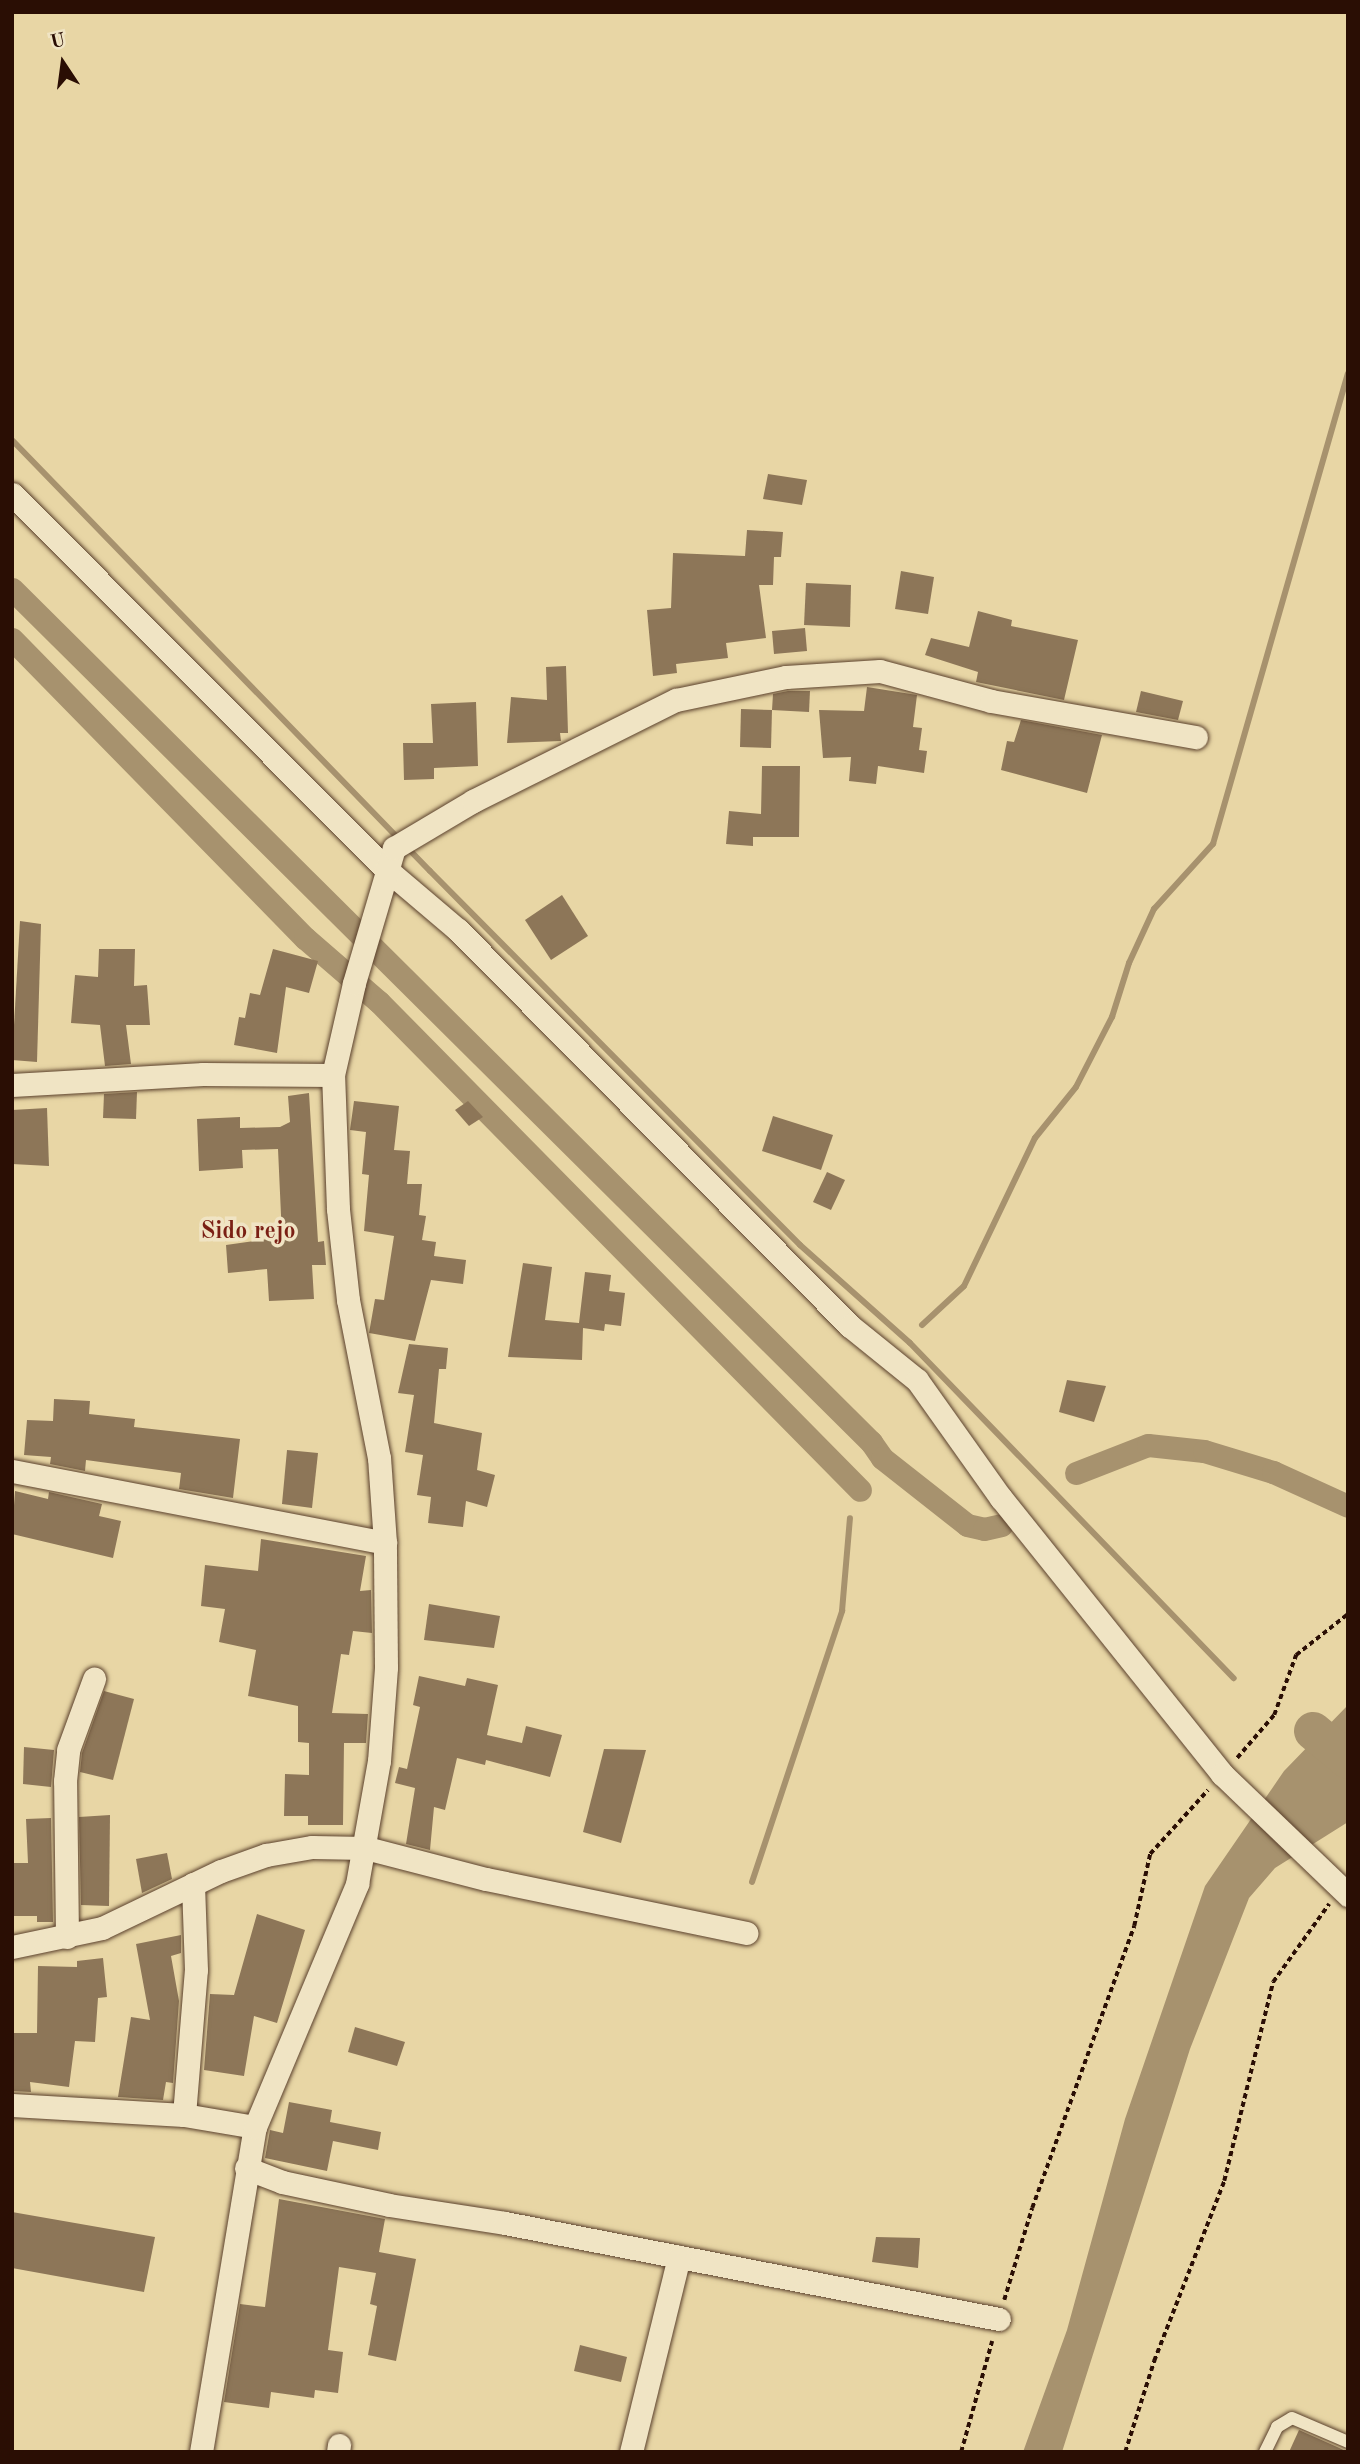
<!DOCTYPE html>
<html>
<head>
<meta charset="utf-8">
<style>
	body { margin:0 }
	#map { position:relative; width:1360px; height:2464px; overflow:hidden; background:#e8d6a5; font-family:"Old Standard TT",serif }
	div>[style] { position:absolute }
	[style*='--x'] { left:calc(var(--x)*1px); top:calc(var(--y)*1px); width:calc(var(--w)*1px); rotate:calc(var(--a)*1deg) }
	.water>* { inset:0; background:#a7926e }
	.stream>* { height:6px; margin:-3px; padding:0 3px; transform-origin:3px; border-radius:3px; background:#a7926e }
	.canal>* { height:23px; margin:-11.5px; padding:0 11.5px; transform-origin:11.5px; border-radius:11.5px; background:#a7926e }
	.river>* { height:38px; margin:-19px; padding:0 19px; transform-origin:19px; border-radius:19px; background:#a7926e }
	.building>* { inset:0; background:#8d7658 }
	.path>* { height:3.5px; margin-top:-1.75px; transform-origin:0; background:repeating-linear-gradient(90deg,#2a0e04 0 5px,transparent 0 8.5px) }
	.roads { filter:drop-shadow(0 0 2px #5a402c) drop-shadow(0 0 2px #5a402c) }
	.service>* { height:12px; margin:-6px; padding:0 6px; transform-origin:6px; border-radius:6px; background:#f0e4c4 }
	.minor>* { height:23px; margin:-11.5px; padding:0 11.5px; transform-origin:11.5px; border-radius:11.5px; background:#f0e4c4 }
	span { translate:-50% -50%; white-space:nowrap; text-align:center; line-height:1.15; -webkit-text-stroke:7px #f0e4c4; paint-order:stroke }
	.quarter-label { font-size:24px; color:#7a1f14; font-weight:700 }
	.frame { position:absolute; inset:0; border:14px solid #2a0e04; pointer-events:none }
	.north { position:absolute; left:28px; top:28px; width:70px; height:70px; -webkit-text-stroke:5px #f0e4c4; paint-order:stroke; rotate:347deg; font-size:19px; font-weight:700; line-height:28px; text-align:center; color:#2a0e04 }
	.north::after { content:''; display:block; margin:auto; width:24px; height:32px; background:#2a0e04; clip-path:polygon(50% 0,100% 100%,50% 72%,0 100%) }
</style>
</head>
<body>
<div id="map">
	<div class="water">
		<div style="clip-path:polygon(1348px 1705px,1348px 1822px,1275px 1868px,1249px 1898px,1190px 2049px,1062px 2452px,1023px 2452px,1067px 2330px,1125px 2119px,1205px 1886px,1284px 1771px)"></div>
	</div>
	<div class="stream">
		<div style="--x:12;--y:440;--w:600;--a:45.88"></div>
		<div style="--x:430;--y:871;--w:526;--a:45.31"></div>
		<div style="--x:800;--y:1245;--w:147;--a:41.7"></div>
		<div style="--x:910;--y:1343;--w:466;--a:46"></div>
		<div style="--x:922;--y:1325;--w:57;--a:-42.9"></div>
		<div style="--x:964;--y:1286;--w:164;--a:-64.4"></div>
		<div style="--x:1035;--y:1138;--w:65;--a:-51.2"></div>
		<div style="--x:1076;--y:1087;--w:79;--a:-62.8"></div>
		<div style="--x:1112;--y:1017;--w:57;--a:-72.5"></div>
		<div style="--x:1129;--y:963;--w:60;--a:-65.2"></div>
		<div style="--x:1154;--y:909;--w:88;--a:-47.8"></div>
		<div style="--x:1213;--y:844;--w:489;--a:-74"></div>
		<div style="--x:752;--y:1882;--w:286;--a:-71.6"></div>
		<div style="--x:842;--y:1611;--w:93;--a:-85.1"></div>
	</div>
	<div class="canal">
		<div style="--x:12;--y:589;--w:1211;--a:44.8"></div>
		<div style="--x:871;--y:1442;--w:19;--a:55"></div>
		<div style="--x:882;--y:1458;--w:108;--a:38.2"></div>
		<div style="--x:967;--y:1525;--w:17;--a:13"></div>
		<div style="--x:984;--y:1529;--w:18;--a:-13"></div>
		<div style="--x:12;--y:639;--w:419;--a:45.6"></div>
		<div style="--x:305;--y:938;--w:98;--a:40.9"></div>
		<div style="--x:379;--y:1002;--w:685;--a:45.41"></div>
		<div style="--x:1076;--y:1473;--w:77;--a:-21.3"></div>
		<div style="--x:1148;--y:1445;--w:56;--a:6.1"></div>
		<div style="--x:1204;--y:1451;--w:72;--a:16.9"></div>
		<div style="--x:1273;--y:1472;--w:82;--a:24.4"></div>
	</div>
	<div class="river">
		<div style="--x:1313;--y:1731;--w:45;--a:39.6"></div>
	</div>
	<div class="building">
		<div style="clip-path:polygon(768px 474px,807px 480px,802px 505px,763px 499px)"></div>
		<div style="clip-path:polygon(747px 530px,783px 532px,781px 557px,774px 557px,773px 585px,759px 585px,766px 638px,726px 643px,728px 658px,676px 664px,677px 673px,653px 676px,647px 610px,671px 608px,673px 553px,745px 556px)"></div>
		<div style="clip-path:polygon(901px 571px,934px 577px,928px 614px,895px 609px)"></div>
		<div style="clip-path:polygon(806px 583px,851px 585px,850px 627px,804px 625px)"></div>
		<div style="clip-path:polygon(978px 611px,1012px 620px,1011px 626px,1078px 640px,1064px 700px,976px 682px,978px 672px,925px 655px,931px 638px,969px 647px)"></div>
		<div style="clip-path:polygon(805px 628px,807px 651px,774px 654px,772px 631px)"></div>
		<div style="clip-path:polygon(566px 666px,568px 733px,560px 733px,561px 741px,507px 743px,511px 697px,547px 700px,546px 667px)"></div>
		<div style="clip-path:polygon(867px 687px,917px 695px,913px 727px,922px 728px,919px 750px,927px 751px,924px 773px,878px 766px,876px 784px,849px 781px,851px 757px,823px 758px,819px 710px,864px 711px)"></div>
		<div style="clip-path:polygon(788px 691px,810px 691px,809px 712px,772px 710px,773px 694px)"></div>
		<div style="clip-path:polygon(1141px 691px,1183px 701px,1178px 720px,1136px 712px)"></div>
		<div style="clip-path:polygon(476px 702px,478px 766px,434px 768px,434px 779px,404px 780px,403px 743px,433px 743px,431px 704px)"></div>
		<div style="clip-path:polygon(741px 709px,772px 710px,771px 748px,740px 747px)"></div>
		<div style="clip-path:polygon(1021px 720px,1102px 735px,1087px 793px,1001px 770px,1007px 741px,1014px 742px)"></div>
		<div style="clip-path:polygon(762px 766px,800px 766px,799px 837px,753px 837px,753px 846px,726px 844px,729px 811px,761px 814px)"></div>
		<div style="clip-path:polygon(562px 895px,588px 936px,551px 960px,525px 920px)"></div>
		<div style="clip-path:polygon(20px 921px,41px 924px,37px 1062px,12px 1060px)"></div>
		<div style="clip-path:polygon(99px 949px,135px 949px,134px 986px,147px 985px,150px 1025px,126px 1025px,131px 1064px,105px 1066px,100px 1025px,71px 1023px,75px 975px,98px 977px)"></div>
		<div style="clip-path:polygon(273px 949px,318px 961px,309px 993px,286px 987px,277px 1053px,234px 1045px,239px 1017px,245px 1018px,250px 993px,260px 995px)"></div>
		<div style="clip-path:polygon(137px 1092px,136px 1119px,103px 1118px,104px 1094px)"></div>
		<div style="clip-path:polygon(309px 1093px,318px 1242px,324px 1241px,326px 1265px,312px 1265px,314px 1299px,269px 1301px,267px 1269px,228px 1273px,226px 1245px,282px 1237px,278px 1149px,242px 1150px,243px 1168px,199px 1171px,197px 1119px,240px 1117px,240px 1128px,280px 1127px,290px 1122px,288px 1096px)"></div>
		<div style="clip-path:polygon(354px 1101px,399px 1106px,394px 1150px,410px 1151px,407px 1184px,422px 1184px,419px 1215px,426px 1216px,422px 1240px,436px 1242px,434px 1256px,466px 1260px,463px 1284px,431px 1280px,415px 1341px,369px 1333px,375px 1299px,384px 1300px,394px 1236px,364px 1231px,369px 1175px,362px 1174px,366px 1132px,350px 1130px)"></div>
		<div style="clip-path:polygon(468px 1101px,483px 1117px,469px 1126px,455px 1110px)"></div>
		<div style="clip-path:polygon(47px 1108px,49px 1166px,12px 1164px,12px 1110px)"></div>
		<div style="clip-path:polygon(773px 1116px,833px 1135px,821px 1170px,762px 1151px)"></div>
		<div style="clip-path:polygon(827px 1172px,845px 1180px,831px 1210px,813px 1202px)"></div>
		<div style="clip-path:polygon(523px 1263px,552px 1267px,545px 1320px,579px 1323px,585px 1272px,611px 1275px,609px 1291px,625px 1293px,621px 1326px,605px 1324px,604px 1331px,583px 1328px,582px 1360px,508px 1357px)"></div>
		<div style="clip-path:polygon(409px 1344px,448px 1348px,446px 1369px,439px 1369px,434px 1423px,482px 1433px,477px 1470px,495px 1475px,487px 1507px,466px 1501px,463px 1527px,428px 1523px,431px 1497px,417px 1495px,423px 1455px,405px 1452px,414px 1395px,398px 1393px)"></div>
		<div style="clip-path:polygon(1067px 1380px,1106px 1386px,1094px 1422px,1059px 1412px)"></div>
		<div style="clip-path:polygon(54px 1399px,90px 1401px,89px 1414px,135px 1419px,134px 1427px,240px 1439px,233px 1498px,179px 1489px,181px 1473px,86px 1460px,85px 1471px,50px 1464px,51px 1457px,24px 1455px,27px 1420px,53px 1421px)"></div>
		<div style="clip-path:polygon(287px 1450px,318px 1453px,312px 1508px,282px 1504px)"></div>
		<div style="clip-path:polygon(15px 1491px,48px 1499px,49px 1492px,102px 1504px,99px 1516px,121px 1521px,113px 1558px,12px 1534px)"></div>
		<div style="clip-path:polygon(261px 1539px,366px 1556px,360px 1591px,371px 1590px,372px 1633px,353px 1631px,349px 1655px,341px 1654px,332px 1713px,368px 1714px,366px 1743px,344px 1743px,343px 1825px,308px 1825px,308px 1816px,284px 1816px,285px 1774px,309px 1775px,309px 1743px,298px 1742px,298px 1706px,248px 1696px,256px 1650px,219px 1642px,225px 1609px,201px 1606px,205px 1565px,258px 1571px)"></div>
		<div style="clip-path:polygon(429px 1604px,500px 1616px,494px 1648px,424px 1640px)"></div>
		<div style="clip-path:polygon(419px 1676px,465px 1686px,467px 1678px,498px 1685px,487px 1735px,522px 1743px,526px 1726px,562px 1735px,550px 1777px,486px 1760px,485px 1765px,457px 1758px,445px 1810px,434px 1807px,430px 1850px,406px 1844px,415px 1788px,395px 1783px,399px 1767px,407px 1769px,420px 1707px,413px 1705px)"></div>
		<div style="clip-path:polygon(104px 1691px,134px 1699px,113px 1780px,80px 1772px,82px 1753px)"></div>
		<div style="clip-path:polygon(24px 1747px,54px 1750px,51px 1787px,23px 1784px)"></div>
		<div style="clip-path:polygon(604px 1749px,646px 1750px,621px 1843px,583px 1832px)"></div>
		<div style="clip-path:polygon(110px 1815px,109px 1906px,81px 1905px,79px 1817px)"></div>
		<div style="clip-path:polygon(51px 1818px,53px 1922px,37px 1922px,37px 1916px,12px 1916px,12px 1863px,28px 1863px,26px 1819px)"></div>
		<div style="clip-path:polygon(167px 1853px,172px 1879px,142px 1893px,136px 1859px)"></div>
		<div style="clip-path:polygon(257px 1914px,305px 1930px,277px 2023px,254px 2016px,244px 2076px,204px 2070px,210px 1994px,234px 1995px)"></div>
		<div style="clip-path:polygon(181px 1935px,181px 1953px,171px 1956px,179px 2001px,173px 2083px,166px 2082px,163px 2100px,118px 2097px,131px 2017px,150px 2020px,136px 1944px)"></div>
		<div style="clip-path:polygon(103px 1958px,107px 1997px,98px 1998px,95px 2042px,75px 2041px,69px 2087px,30px 2082px,31px 2092px,12px 2091px,12px 2033px,37px 2033px,38px 1966px,77px 1967px,77px 1961px)"></div>
		<div style="clip-path:polygon(355px 2027px,405px 2042px,397px 2066px,348px 2052px)"></div>
		<div style="clip-path:polygon(289px 2102px,332px 2110px,330px 2122px,381px 2132px,378px 2150px,333px 2141px,327px 2171px,265px 2158px,270px 2130px,283px 2133px)"></div>
		<div style="clip-path:polygon(279px 2199px,385px 2219px,379px 2252px,416px 2259px,396px 2361px,368px 2355px,377px 2306px,370px 2304px,376px 2273px,339px 2267px,328px 2350px,343px 2352px,338px 2393px,315px 2390px,314px 2398px,271px 2392px,269px 2408px,224px 2402px,240px 2304px,265px 2307px)"></div>
		<div style="clip-path:polygon(12px 2212px,155px 2237px,144px 2292px,12px 2268px)"></div>
		<div style="clip-path:polygon(876px 2237px,920px 2238px,918px 2268px,872px 2262px)"></div>
		<div style="clip-path:polygon(580px 2345px,627px 2357px,621px 2382px,574px 2371px)"></div>
		<div style="clip-path:polygon(1299px 2430px,1335px 2446px,1348px 2452px,1289px 2452px)"></div>
	</div>
	<div class="path">
		<div style="--x:1237;--y:1758;--w:57;--a:-49.3"></div>
		<div style="--x:1274;--y:1715;--w:64;--a:-69.9"></div>
		<div style="--x:1296;--y:1655;--w:66;--a:-38.3"></div>
		<div style="--x:1004;--y:2300;--w:96;--a:-73.1"></div>
		<div style="--x:1032;--y:2208;--w:300;--a:-70.1"></div>
		<div style="--x:1134;--y:1926;--w:74;--a:-77.5"></div>
		<div style="--x:1150;--y:1854;--w:86;--a:-47.8"></div>
		<div style="--x:961;--y:2452;--w:115;--a:-74.4"></div>
		<div style="--x:1125;--y:2452;--w:96;--a:-72.3"></div>
		<div style="--x:1154;--y:2361;--w:193;--a:-68.7"></div>
		<div style="--x:1224;--y:2181;--w:205;--a:-76.2"></div>
		<div style="--x:1273;--y:1982;--w:96;--a:-54.3"></div>
	</div>
	<div class="roads">
		<div class="service">
			<div style="--x:1265;--y:2452;--w:28;--a:-64"></div>
			<div style="--x:1277;--y:2427;--w:17;--a:-31"></div>
			<div style="--x:1292;--y:2418;--w:61;--a:23.2"></div>
		</div>
		<div class="minor">
			<div style="--x:12;--y:494;--w:530;--a:45.08"></div>
			<div style="--x:386;--y:869;--w:94;--a:40.3"></div>
			<div style="--x:458;--y:930;--w:557;--a:45.29"></div>
			<div style="--x:850;--y:1326;--w:86;--a:38.9"></div>
			<div style="--x:917;--y:1380;--w:145;--a:54.6"></div>
			<div style="--x:1001;--y:1498;--w:354;--a:51.3"></div>
			<div style="--x:1222;--y:1774;--w:175;--a:43.8"></div>
			<div style="--x:12;--y:1085;--w:191;--a:-3.3"></div>
			<div style="--x:203;--y:1074;--w:130;--a:0.4"></div>
			<div style="--x:12;--y:1471;--w:380;--a:10.9"></div>
			<div style="--x:67;--y:1937;--w:156;--a:-90.7"></div>
			<div style="--x:65;--y:1781;--w:31;--a:-84"></div>
			<div style="--x:68;--y:1750;--w:76;--a:-69.9"></div>
			<div style="--x:12;--y:1947;--w:92;--a:-11.9"></div>
			<div style="--x:102;--y:1928;--w:132;--a:-25.6"></div>
			<div style="--x:221;--y:1871;--w:48;--a:-19.6"></div>
			<div style="--x:266;--y:1855;--w:47;--a:-9.9"></div>
			<div style="--x:312;--y:1847;--w:54;--a:1.1"></div>
			<div style="--x:366;--y:1848;--w:124;--a:14.5"></div>
			<div style="--x:486;--y:1879;--w:266;--a:11.7"></div>
			<div style="--x:12;--y:2105;--w:172;--a:3.3"></div>
			<div style="--x:184;--y:2115;--w:72;--a:9.6"></div>
			<div style="--x:184;--y:2115;--w:145;--a:-85.3"></div>
			<div style="--x:196;--y:1970;--w:86;--a:-92"></div>
			<div style="--x:246;--y:2168;--w:39;--a:21"></div>
			<div style="--x:282;--y:2182;--w:109;--a:12.1"></div>
			<div style="--x:389;--y:2205;--w:117;--a:8.8"></div>
			<div style="--x:505;--y:2223;--w:503;--a:11"></div>
			<div style="--x:201;--y:2452;--w:329;--a:-80.6"></div>
			<div style="--x:255;--y:2127;--w:264;--a:-67.2"></div>
			<div style="--x:357;--y:1884;--w:125;--a:-79.9"></div>
			<div style="--x:379;--y:1761;--w:94;--a:-85.7"></div>
			<div style="--x:386;--y:1667;--w:124;--a:-90.5"></div>
			<div style="--x:385;--y:1543;--w:85;--a:-94"></div>
			<div style="--x:379;--y:1458;--w:161;--a:-101.1"></div>
			<div style="--x:348;--y:1300;--w:92;--a:-96.3"></div>
			<div style="--x:338;--y:1209;--w:134;--a:-92.1"></div>
			<div style="--x:333;--y:1075;--w:94;--a:-77.1"></div>
			<div style="--x:354;--y:983;--w:141;--a:-73.5"></div>
			<div style="--x:394;--y:848;--w:92;--a:-30.7"></div>
			<div style="--x:473;--y:801;--w:227;--a:-26.5"></div>
			<div style="--x:676;--y:700;--w:112;--a:-11.8"></div>
			<div style="--x:786;--y:677;--w:94;--a:-3.7"></div>
			<div style="--x:880;--y:671;--w:115;--a:15.1"></div>
			<div style="--x:991;--y:701;--w:208;--a:10"></div>
			<div style="--x:338;--y:2452;--w:7;--a:-82"></div>
			<div style="--x:631;--y:2452;--w:201;--a:-76.2"></div>
		</div>
	</div>
	<div class="quarter-label">
		<span style="left:248px;top:1233px">Sido rejo</span>
	</div>
	<div class="frame"></div>
	<div class="north">U</div>
</div>
</body>
</html>
